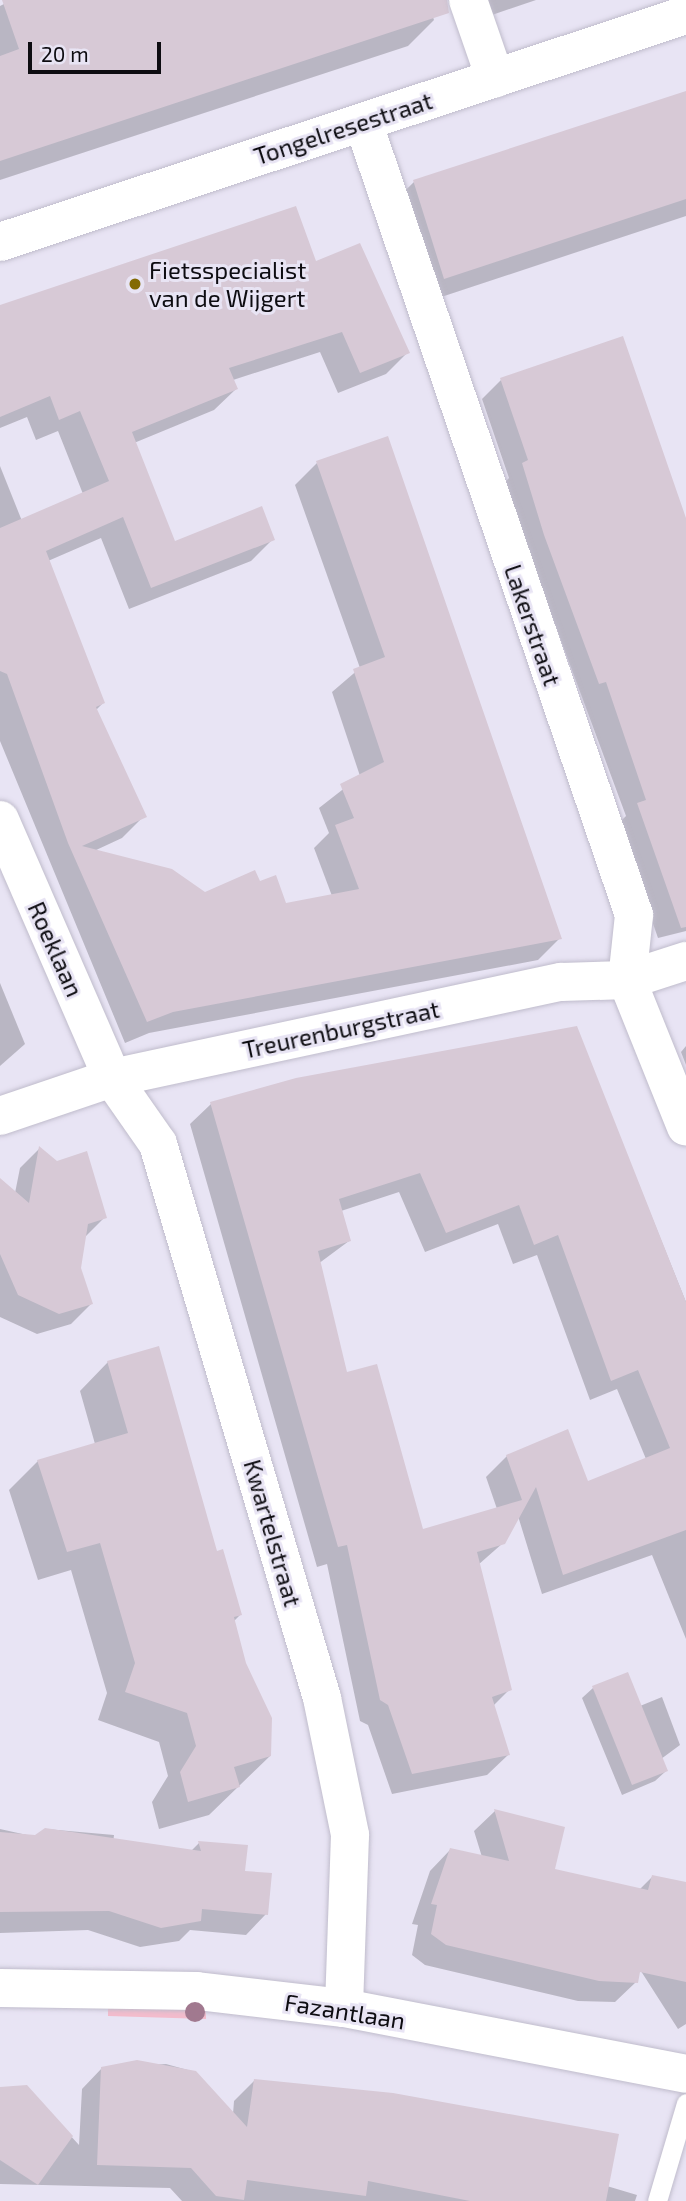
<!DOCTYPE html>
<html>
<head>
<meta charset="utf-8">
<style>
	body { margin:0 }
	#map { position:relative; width:686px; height:2201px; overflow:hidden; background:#e8e4f4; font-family:"Exo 2",sans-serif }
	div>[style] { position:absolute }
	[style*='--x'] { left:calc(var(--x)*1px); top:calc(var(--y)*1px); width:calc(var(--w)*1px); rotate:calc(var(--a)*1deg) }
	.green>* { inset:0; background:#f3bccc }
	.shadow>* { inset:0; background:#0003 }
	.building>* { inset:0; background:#d7c9d6 }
	.roads { filter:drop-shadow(0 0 2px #c0bccc) drop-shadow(0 0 2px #c0bccc) }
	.service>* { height:19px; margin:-9.5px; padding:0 9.5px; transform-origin:9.5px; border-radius:9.5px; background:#fff }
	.minor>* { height:38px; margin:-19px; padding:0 19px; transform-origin:19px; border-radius:19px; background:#fff }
	.tertiary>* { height:38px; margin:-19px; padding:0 19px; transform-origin:19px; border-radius:19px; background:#fff }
	.trees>* { width:20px; height:20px; margin:-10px; border-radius:50%; background:#a1798f }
	.dots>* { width:19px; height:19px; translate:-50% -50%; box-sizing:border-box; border:4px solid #e8e4f4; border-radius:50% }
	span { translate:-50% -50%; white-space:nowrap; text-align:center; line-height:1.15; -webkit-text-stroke:6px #e8e4f4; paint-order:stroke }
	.street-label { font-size:24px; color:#0d0c11 }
	.poi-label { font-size:24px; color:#0d0c11 }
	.left { translate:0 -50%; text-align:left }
	.scale { position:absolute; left:28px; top:42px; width:133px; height:32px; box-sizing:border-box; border:4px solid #0d0c11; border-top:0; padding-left:9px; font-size:21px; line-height:24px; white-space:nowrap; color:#0d0c11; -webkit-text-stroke:5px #e8e4f4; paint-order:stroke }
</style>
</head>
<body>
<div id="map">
	<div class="green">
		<div style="clip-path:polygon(108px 2004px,206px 2007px,206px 2019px,108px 2016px)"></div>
	</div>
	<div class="shadow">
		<div style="clip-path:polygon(12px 0,427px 0,434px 20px,408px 46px,0 180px,0 6px)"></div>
		<div style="clip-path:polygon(483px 0,536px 0,489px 16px)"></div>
		<div style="clip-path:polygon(686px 92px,686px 216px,417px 305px,386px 209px,414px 182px)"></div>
		<div style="clip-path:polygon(315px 264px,408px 352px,386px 374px,338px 393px,320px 352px,233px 380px,236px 389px,214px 410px,134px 443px,174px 543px,273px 539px,251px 561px,129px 609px,101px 538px,48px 561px,103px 703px,96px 710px,144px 816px,122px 838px,94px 851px,205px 894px,259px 883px,285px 905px,332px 896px,314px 848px,329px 833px,319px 808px,360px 776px,332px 692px,360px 668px,295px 485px,317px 463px,560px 938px,538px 960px,149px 1033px,125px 1043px,0 741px,0 466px,22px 521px,83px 494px,58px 431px,36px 440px,27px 417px,0 428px,0 306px)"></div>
		<div style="clip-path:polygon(501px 380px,686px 524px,686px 931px,658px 938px,618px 824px,626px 816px,503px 484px,509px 478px,482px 399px)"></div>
		<div style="clip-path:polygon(0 983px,25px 1044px,0 1066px)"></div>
		<div style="clip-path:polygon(evenodd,576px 1028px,686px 1302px,686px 1639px,652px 1555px,542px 1594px,518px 1516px,503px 1543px,478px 1565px,510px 1689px,493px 1706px,508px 1755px,487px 1775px,392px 1794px,368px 1725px,360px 1721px,327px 1564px,317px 1567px,190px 1124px,211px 1104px,576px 1028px,399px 1192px,425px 1252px,498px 1224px,513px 1264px,537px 1255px,590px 1400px,617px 1389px,646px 1459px,587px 1483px,507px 1456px,486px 1477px,497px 1509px,422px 1531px,345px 1375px,318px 1264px,349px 1241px,341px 1211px,399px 1192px)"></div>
		<div style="clip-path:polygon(686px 1046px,686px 1065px,681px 1052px)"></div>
		<div style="clip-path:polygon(40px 1148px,105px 1217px,84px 1238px,79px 1268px,91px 1304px,71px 1324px,37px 1334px,0 1317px,0 1180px,15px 1193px,20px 1168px)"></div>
		<div style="clip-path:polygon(108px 1362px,215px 1553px,240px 1615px,233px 1622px,270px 1756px,209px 1815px,159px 1829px,152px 1802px,168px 1776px,159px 1742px,98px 1720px,107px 1693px,71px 1570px,38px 1580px,9px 1490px,38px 1461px,95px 1444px,80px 1391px)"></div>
		<div style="clip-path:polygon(593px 1688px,640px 1706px,662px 1697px,680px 1745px,661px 1759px,666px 1771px,655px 1781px,622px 1795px,582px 1698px)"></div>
		<div style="clip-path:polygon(495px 1811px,553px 1870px,639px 1890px,652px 1877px,686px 1884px,686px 2024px,678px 2029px,639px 1968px,636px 1982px,615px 2002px,578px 2001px,425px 1965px,412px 1955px,418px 1925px,412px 1924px,430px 1871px,450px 1850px,482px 1857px,474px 1831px)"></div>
		<div style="clip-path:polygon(0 1829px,36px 1837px,46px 1829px,114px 1835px,113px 1844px,190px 1852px,199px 1843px,243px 1873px,266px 1914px,246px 1935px,190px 1930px,179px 1941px,140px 1947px,88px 1930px,0 1933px)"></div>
		<div style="clip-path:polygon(166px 2064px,195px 2072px,233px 2114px,234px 2101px,254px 2081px,637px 2195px,635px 2201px,182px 2201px,170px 2188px,0 2184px,0 2092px,26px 2087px,79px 2145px,82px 2089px,102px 2068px)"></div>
	</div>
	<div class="building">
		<div style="clip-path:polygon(2px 0,447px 0,449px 13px,0 161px,0 56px,19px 49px)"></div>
		<div style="clip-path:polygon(686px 91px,686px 199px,444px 279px,413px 180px)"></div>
		<div style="clip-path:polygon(296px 206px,316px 261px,360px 243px,410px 353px,360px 373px,342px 332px,229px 368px,238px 389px,132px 432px,175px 541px,262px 506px,275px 540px,151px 588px,123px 517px,46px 551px,105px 703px,96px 707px,147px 817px,82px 846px,172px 869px,205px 892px,255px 870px,260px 881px,276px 875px,286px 903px,359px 889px,335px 825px,354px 818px,340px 784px,384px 762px,353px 669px,385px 657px,316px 461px,388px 436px,562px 939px,173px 1012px,147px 1022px,68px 843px,7px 674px,0 671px,0 528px,109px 481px,80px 411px,59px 420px,50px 396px,0 417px,0 305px)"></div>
		<div style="clip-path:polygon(623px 336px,686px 518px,686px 927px,681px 928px,637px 803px,646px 800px,606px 682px,599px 684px,544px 535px,522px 463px,528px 460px,500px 378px)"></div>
		<div style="clip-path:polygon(evenodd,577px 1026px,686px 1302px,686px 1530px,563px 1575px,536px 1487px,505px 1544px,477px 1552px,512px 1690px,492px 1697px,510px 1755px,412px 1774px,388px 1705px,380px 1700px,347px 1545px,338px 1547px,210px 1102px,296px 1078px,577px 1026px,420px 1173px,446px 1233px,519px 1205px,534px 1245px,558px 1235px,611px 1381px,638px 1370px,670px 1448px,588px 1481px,568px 1429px,506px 1455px,522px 1500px,423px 1529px,377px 1364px,347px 1372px,318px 1251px,351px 1241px,339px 1199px,420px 1173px)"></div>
		<div style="clip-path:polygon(39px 1146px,57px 1161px,87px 1151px,107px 1218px,88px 1224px,81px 1268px,93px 1304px,59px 1314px,18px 1295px,0 1254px,0 1178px,29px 1203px)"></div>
		<div style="clip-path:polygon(159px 1346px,217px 1551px,223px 1549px,242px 1615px,234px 1617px,246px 1663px,272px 1718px,271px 1756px,234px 1767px,240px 1787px,188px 1802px,180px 1772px,196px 1746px,187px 1713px,125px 1692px,135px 1663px,100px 1543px,67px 1552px,37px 1460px,128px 1433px,107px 1361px)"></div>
		<div style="clip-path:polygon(628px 1672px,668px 1771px,632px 1785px,592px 1686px)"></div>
		<div style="clip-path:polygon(494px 1809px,565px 1827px,555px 1869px,648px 1890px,652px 1875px,686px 1882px,686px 1982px,640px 1972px,638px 1983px,599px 1981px,446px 1945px,431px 1934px,437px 1905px,431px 1904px,450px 1848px,509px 1861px)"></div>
		<div style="clip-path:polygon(45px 1828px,201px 1851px,198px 1841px,248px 1845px,245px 1871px,272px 1873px,268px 1915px,202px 1909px,201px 1921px,161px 1928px,109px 1911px,0 1912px,0 1832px,35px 1835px)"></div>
		<div style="clip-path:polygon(137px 2060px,196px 2071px,247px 2127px,254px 2079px,393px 2093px,619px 2134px,606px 2201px,470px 2201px,368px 2181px,366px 2196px,247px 2180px,244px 2200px,216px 2196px,191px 2168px,97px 2165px,101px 2067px)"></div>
		<div style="clip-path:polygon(27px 2085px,73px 2136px,38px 2185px,0 2160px,0 2087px)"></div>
	</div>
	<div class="roads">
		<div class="service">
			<div style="--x:657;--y:2201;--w:102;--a:-73.5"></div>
		</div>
		<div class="minor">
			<div style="--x:468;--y:0;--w:83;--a:70.9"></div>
			<div style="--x:363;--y:122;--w:838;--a:71.13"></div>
			<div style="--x:634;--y:915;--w:65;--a:96.1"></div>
			<div style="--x:627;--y:980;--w:158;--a:68.1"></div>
			<div style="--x:0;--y:820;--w:281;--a:66.5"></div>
			<div style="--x:112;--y:1078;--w:80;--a:55.1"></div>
			<div style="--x:158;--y:1144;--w:578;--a:73.51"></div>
			<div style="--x:322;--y:1698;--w:140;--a:78.4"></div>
			<div style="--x:350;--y:1835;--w:173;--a:92"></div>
			<div style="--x:0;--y:1116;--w:118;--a:-18.7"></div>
			<div style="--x:112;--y:1078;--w:459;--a:-12.1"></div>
			<div style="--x:561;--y:982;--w:66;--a:-1.7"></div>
			<div style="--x:627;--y:980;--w:62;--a:-17.9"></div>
			<div style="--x:0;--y:1988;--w:197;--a:0.9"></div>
			<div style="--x:197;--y:1991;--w:148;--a:6.6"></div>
			<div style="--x:344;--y:2008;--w:348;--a:10.9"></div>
		</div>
		<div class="tertiary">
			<div style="--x:0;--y:242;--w:723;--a:-18.31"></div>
		</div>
	</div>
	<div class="trees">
		<div style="left:195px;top:2012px"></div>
	</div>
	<div class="dots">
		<div style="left:135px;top:284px;background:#836a03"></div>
	</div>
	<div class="street-label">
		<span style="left:343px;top:128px;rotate:-18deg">Tongelresestraat</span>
		<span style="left:533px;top:625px;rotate:71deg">Lakerstraat</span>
		<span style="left:56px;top:949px;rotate:66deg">Roeklaan</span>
		<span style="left:341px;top:1029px;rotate:-12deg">Treurenburgstraat</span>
		<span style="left:273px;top:1533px;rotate:74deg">Kwartelstraat</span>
		<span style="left:345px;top:2011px;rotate:9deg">Fazantlaan</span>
	</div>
	<div class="poi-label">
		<span class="left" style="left:149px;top:284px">Fietsspecialist<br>van de Wijgert</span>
	</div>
	<div class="scale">20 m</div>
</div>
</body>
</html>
